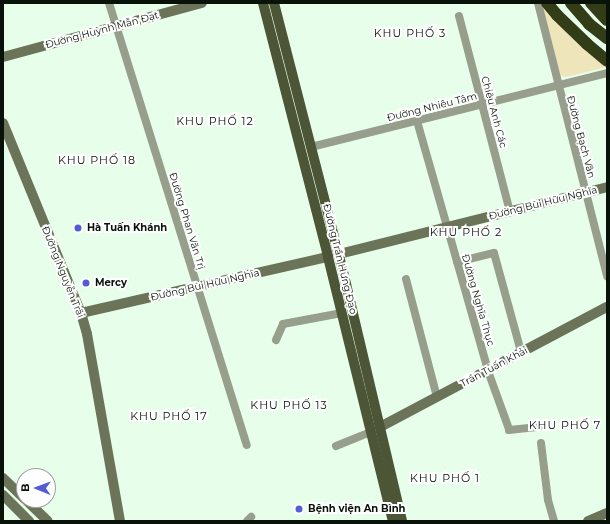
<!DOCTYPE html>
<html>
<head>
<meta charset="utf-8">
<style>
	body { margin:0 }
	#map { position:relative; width:610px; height:524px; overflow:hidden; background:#e7ffea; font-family:Montserrat,sans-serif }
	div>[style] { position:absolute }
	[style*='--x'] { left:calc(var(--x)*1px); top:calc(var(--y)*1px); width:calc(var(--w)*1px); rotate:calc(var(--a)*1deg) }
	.green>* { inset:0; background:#eee5bb }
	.street>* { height:8px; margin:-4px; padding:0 4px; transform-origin:4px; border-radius:4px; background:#989e8c }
	.secondary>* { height:10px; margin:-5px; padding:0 5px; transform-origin:5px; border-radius:5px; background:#6b7459 }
	.primary>* { height:10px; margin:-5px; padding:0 5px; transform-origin:5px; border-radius:5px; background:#4c5636 }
	.highway>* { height:12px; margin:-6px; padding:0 6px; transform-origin:6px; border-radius:6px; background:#323c17 }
	.dots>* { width:11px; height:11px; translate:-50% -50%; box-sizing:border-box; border:2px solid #fff; border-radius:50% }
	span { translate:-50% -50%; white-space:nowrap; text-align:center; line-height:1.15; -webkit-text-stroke:4px #fff; paint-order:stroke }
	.street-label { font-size:10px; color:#081209 }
	.poi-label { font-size:10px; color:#081209; font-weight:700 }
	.left { translate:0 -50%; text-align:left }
	.neighbourhood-label { font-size:11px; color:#081209; letter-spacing:1px }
	.frame { position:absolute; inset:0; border:4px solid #081209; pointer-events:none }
	.north { position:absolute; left:16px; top:468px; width:40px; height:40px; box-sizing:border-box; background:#fff; border:1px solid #9ca09d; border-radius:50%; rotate:271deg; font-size:11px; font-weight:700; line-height:16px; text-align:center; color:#081209 }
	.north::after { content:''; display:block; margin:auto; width:14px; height:18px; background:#535dd3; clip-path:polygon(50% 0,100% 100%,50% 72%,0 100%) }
</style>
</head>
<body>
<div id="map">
	<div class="green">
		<div style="clip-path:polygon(542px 3px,607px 64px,607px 67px,566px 77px,561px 76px,558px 73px)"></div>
	</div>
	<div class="street">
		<div style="--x:109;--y:3;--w:463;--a:72.7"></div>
		<div style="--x:538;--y:3;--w:282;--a:75.8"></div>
		<div style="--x:459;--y:16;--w:203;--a:75.4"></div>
		<div style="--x:417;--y:121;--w:260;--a:74.1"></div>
		<div style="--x:488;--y:371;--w:62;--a:70.1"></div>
		<div style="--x:509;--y:429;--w:1;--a:90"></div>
		<div style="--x:509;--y:430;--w:30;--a:-6"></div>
		<div style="--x:311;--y:147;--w:305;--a:-14"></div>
		<div style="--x:457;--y:262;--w:38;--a:-14"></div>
		<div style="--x:494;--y:253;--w:103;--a:74.7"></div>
		<div style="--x:406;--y:279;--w:122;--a:75.3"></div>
		<div style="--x:276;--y:340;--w:17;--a:-66"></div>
		<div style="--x:283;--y:324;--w:60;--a:-10.6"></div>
		<div style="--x:541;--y:443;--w:57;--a:83"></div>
		<div style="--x:548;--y:500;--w:22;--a:74"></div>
		<div style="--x:336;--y:446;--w:37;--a:-22"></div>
		<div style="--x:247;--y:521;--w:6;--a:-45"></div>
	</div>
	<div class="secondary">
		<div style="--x:3;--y:57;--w:206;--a:-15.2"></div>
		<div style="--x:3;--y:123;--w:205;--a:67.7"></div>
		<div style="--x:81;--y:313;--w:22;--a:74"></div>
		<div style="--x:87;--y:334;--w:190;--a:80"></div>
		<div style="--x:339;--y:254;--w:276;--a:-14"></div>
		<div style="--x:81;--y:313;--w:253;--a:-12.8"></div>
		<div style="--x:380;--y:427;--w:257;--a:-27.9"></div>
		<div style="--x:3;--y:478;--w:29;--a:44"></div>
		<div style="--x:3;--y:495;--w:37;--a:45"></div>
		<div style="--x:26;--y:500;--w:30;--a:44"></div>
		<div style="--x:588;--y:521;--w:21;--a:-23"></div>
	</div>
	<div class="primary">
		<div style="--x:263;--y:3;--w:262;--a:75.6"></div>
		<div style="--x:328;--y:257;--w:272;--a:76.2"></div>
		<div style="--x:274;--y:3;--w:273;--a:75.6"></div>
		<div style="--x:342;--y:267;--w:261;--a:76.7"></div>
	</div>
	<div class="highway">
		<div style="--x:547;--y:3;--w:16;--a:50"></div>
		<div style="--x:557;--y:15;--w:42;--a:44"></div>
		<div style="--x:587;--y:44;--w:26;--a:40"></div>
		<div style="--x:571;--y:3;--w:28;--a:49"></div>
		<div style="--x:589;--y:24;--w:23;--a:38"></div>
		<div style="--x:591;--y:3;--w:23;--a:47"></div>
		<div style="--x:605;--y:3;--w:3;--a:45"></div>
	</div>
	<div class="dots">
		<div style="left:78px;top:228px;background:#535dd3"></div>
		<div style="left:86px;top:283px;background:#535dd3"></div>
		<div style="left:299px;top:509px;background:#535dd3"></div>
	</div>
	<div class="street-label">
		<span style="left:102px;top:30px;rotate:-15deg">Đường Huỳnh Mẫn Đạt</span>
		<span style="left:432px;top:107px;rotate:-14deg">Đường Nhiêu Tâm</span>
		<span style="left:494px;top:112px;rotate:75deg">Chiêu Anh Các</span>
		<span style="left:581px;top:137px;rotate:75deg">Đường Bạch Vân</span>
		<span style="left:543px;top:203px;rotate:-14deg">Đường Bùi Hữu Nghĩa</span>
		<span style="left:187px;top:221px;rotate:73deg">Đường Phan Văn Trị</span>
		<span style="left:340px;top:259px;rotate:76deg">Đường Trần Hưng Đạo</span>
		<span style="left:63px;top:272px;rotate:68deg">Đường Nguyễn Trãi</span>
		<span style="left:205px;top:285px;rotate:-13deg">Đường Bùi Hữu Nghĩa</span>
		<span style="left:478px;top:300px;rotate:74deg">Đường Nghĩa Thục</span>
		<span style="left:494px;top:367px;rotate:-28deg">Trần Tuấn Khải</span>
	</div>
	<div class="poi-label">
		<span class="left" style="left:87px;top:228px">Hà Tuấn Khánh</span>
		<span class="left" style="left:95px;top:283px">Mercy</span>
		<span class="left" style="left:308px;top:509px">Bệnh viện An Bình</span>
	</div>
	<div class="neighbourhood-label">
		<span style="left:410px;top:33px">KHU PHỐ 3</span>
		<span style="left:215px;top:121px">KHU PHỐ 12</span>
		<span style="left:97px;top:160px">KHU PHỐ 18</span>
		<span style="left:466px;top:232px">KHU PHỐ 2</span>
		<span style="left:289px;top:405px">KHU PHỐ 13</span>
		<span style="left:169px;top:416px">KHU PHỐ 17</span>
		<span style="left:565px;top:425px">KHU PHỐ 7</span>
		<span style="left:445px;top:478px">KHU PHỐ 1</span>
	</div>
	<div class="frame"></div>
	<div class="north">B</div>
</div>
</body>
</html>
